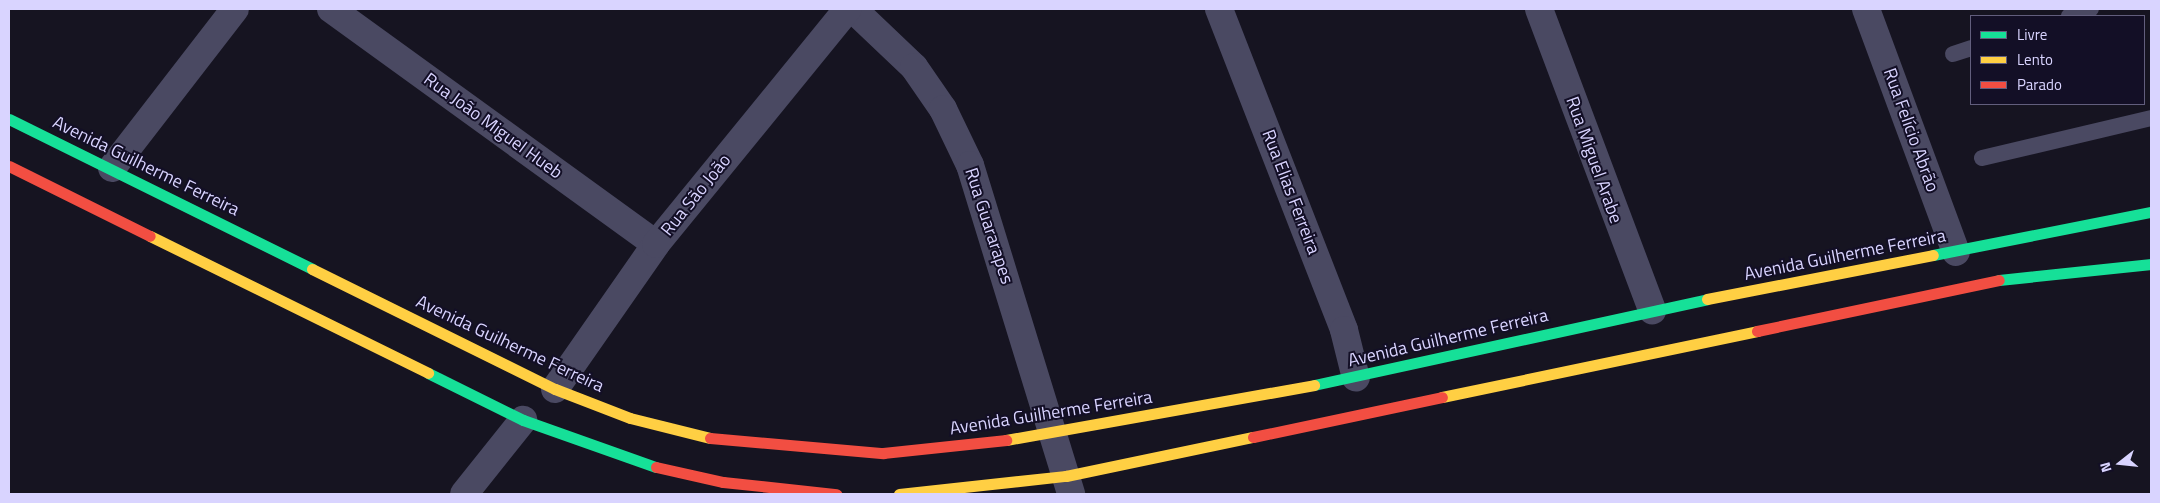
<!DOCTYPE html>
<html>
<head>
<meta charset="utf-8">
<style>
	body { margin:0 }
	#map { position:relative; width:2160px; height:503px; overflow:hidden; background:#161421; font-family:"Titillium Web",sans-serif }
	div>[style] { position:absolute }
	[style*='--x'] { left:calc(var(--x)*1px); top:calc(var(--y)*1px); width:calc(var(--w)*1px); rotate:calc(var(--a)*1deg) }
	.lane>* { height:16px; margin:-8px; padding:0 8px; transform-origin:8px; border-radius:8px; background:#4a4962 }
	.street>* { height:28px; margin:-14px; padding:0 14px; transform-origin:14px; border-radius:14px; background:#4a4962 }
	.fast>* { height:11px; margin:-5.5px; padding:0 5.5px; transform-origin:5.5px; border-radius:5.5px; background:#16e098 }
	.slow>* { height:11px; margin:-5.5px; padding:0 5.5px; transform-origin:5.5px; border-radius:5.5px; background:#ffcf43 }
	.jam>* { height:11px; margin:-5.5px; padding:0 5.5px; transform-origin:5.5px; border-radius:5.5px; background:#f24e42 }
	span { translate:-50% -50%; white-space:nowrap; text-align:center; line-height:1.15; -webkit-text-stroke:4px #130f26; paint-order:stroke }
	.street-label { font-size:18px; color:#d9d4ff }
	.frame { position:absolute; inset:0; border:10px solid #d9d4ff; pointer-events:none }
	.legend { position:absolute; left:1970px; top:15px; width:175px; height:90px; box-sizing:border-box; background:#130f26; border:1px solid #625e7d; margin:0; padding:6px 9px; list-style:none; font-size:15px; color:#d9d4ff }
	.legend li { display:flex; align-items:center; gap:10px; height:25px }
	.legend b { width:25px; border:1px solid #625e7d }
	.north { position:absolute; left:2095px; top:438px; width:50px; height:50px; -webkit-text-stroke:4px #130f26; paint-order:stroke; rotate:254deg; font-size:14px; font-weight:700; line-height:20px; text-align:center; color:#d9d4ff }
	.north::after { content:''; display:block; margin:auto; width:18px; height:22px; background:#d9d4ff; clip-path:polygon(50% 0,100% 100%,50% 72%,0 100%) }
</style>
</head>
<body>
<div id="map">
	<div class="lane">
		<div style="--x:2069;--y:16;--w:23;--a:-18"></div>
		<div style="--x:1953;--y:54;--w:19;--a:-18"></div>
		<div style="--x:1982;--y:158;--w:174;--a:-13.3"></div>
	</div>
	<div class="street">
		<div style="--x:331;--y:9;--w:401;--a:35.9"></div>
		<div style="--x:853;--y:9;--w:84;--a:43.6"></div>
		<div style="--x:914;--y:67;--w:51;--a:55.4"></div>
		<div style="--x:943;--y:109;--w:62;--a:64.3"></div>
		<div style="--x:970;--y:165;--w:344;--a:72.9"></div>
		<div style="--x:1219;--y:9;--w:344;--a:68.7"></div>
		<div style="--x:1344;--y:330;--w:49;--a:76"></div>
		<div style="--x:1539;--y:9;--w:322;--a:69.4"></div>
		<div style="--x:1866;--y:9;--w:259;--a:69.7"></div>
		<div style="--x:112;--y:168;--w:201;--a:-52.3"></div>
		<div style="--x:555;--y:389;--w:177;--a:-55.1"></div>
		<div style="--x:656;--y:244;--w:303;--a:-50.8"></div>
		<div style="--x:464;--y:494;--w:95;--a:-51.4"></div>
	</div>
	<div class="fast">
		<div style="--x:9;--y:119;--w:338;--a:26.3"></div>
		<div style="--x:1933;--y:255;--w:222;--a:-11.2"></div>
		<div style="--x:1999;--y:280;--w:153;--a:-6"></div>
		<div style="--x:428;--y:373;--w:106;--a:26.3"></div>
		<div style="--x:523;--y:420;--w:141;--a:19.5"></div>
		<div style="--x:1314;--y:385;--w:402;--a:-12.3"></div>
	</div>
	<div class="slow">
		<div style="--x:150;--y:236;--w:310;--a:26.2"></div>
		<div style="--x:312;--y:269;--w:271;--a:26.3"></div>
		<div style="--x:555;--y:389;--w:80;--a:21.1"></div>
		<div style="--x:630;--y:418;--w:82;--a:14"></div>
		<div style="--x:1707;--y:299;--w:230;--a:-11"></div>
		<div style="--x:1442;--y:397;--w:322;--a:-11.8"></div>
		<div style="--x:1006;--y:440;--w:313;--a:-10.1"></div>
		<div style="--x:899;--y:494;--w:168;--a:-6.2"></div>
		<div style="--x:1066;--y:476;--w:191;--a:-11.8"></div>
	</div>
	<div class="jam">
		<div style="--x:9;--y:166;--w:157;--a:26.4"></div>
		<div style="--x:1757;--y:331;--w:247;--a:-11.9"></div>
		<div style="--x:1253;--y:437;--w:193;--a:-11.9"></div>
		<div style="--x:710;--y:438;--w:174;--a:5"></div>
		<div style="--x:883;--y:453;--w:124;--a:-6"></div>
		<div style="--x:656;--y:467;--w:69;--a:12.6"></div>
		<div style="--x:723;--y:482;--w:114;--a:6.1"></div>
	</div>
	<div class="street-label">
		<span style="left:493px;top:126px;rotate:36deg">Rua João Miguel Hueb</span>
		<span style="left:1911px;top:130px;rotate:70deg">Rua Felício Abrão</span>
		<span style="left:1594px;top:160px;rotate:70deg">Rua Miguel Arabe</span>
		<span style="left:146px;top:166px;rotate:26deg">Avenida Guilherme Ferreira</span>
		<span style="left:1291px;top:192px;rotate:69deg">Rua Elias Ferreira</span>
		<span style="left:696px;top:195px;rotate:-51deg">Rua São João</span>
		<span style="left:989px;top:226px;rotate:72deg">Rua Guararapes</span>
		<span style="left:1845px;top:255px;rotate:-11deg">Avenida Guilherme Ferreira</span>
		<span style="left:1448px;top:338px;rotate:-13deg">Avenida Guilherme Ferreira</span>
		<span style="left:510px;top:344px;rotate:25deg">Avenida Guilherme Ferreira</span>
		<span style="left:1051px;top:413px;rotate:-9deg">Avenida Guilherme Ferreira</span>
	</div>
	<div class="frame"></div>
	<ul class="legend">
	<li><b style="height:6px;background:#16e098"></b>Livre</li>
	<li><b style="height:6px;background:#ffcf43"></b>Lento</li>
	<li><b style="height:6px;background:#f24e42"></b>Parado</li>
	</ul>
	<div class="north">N</div>
</div>
</body>
</html>
